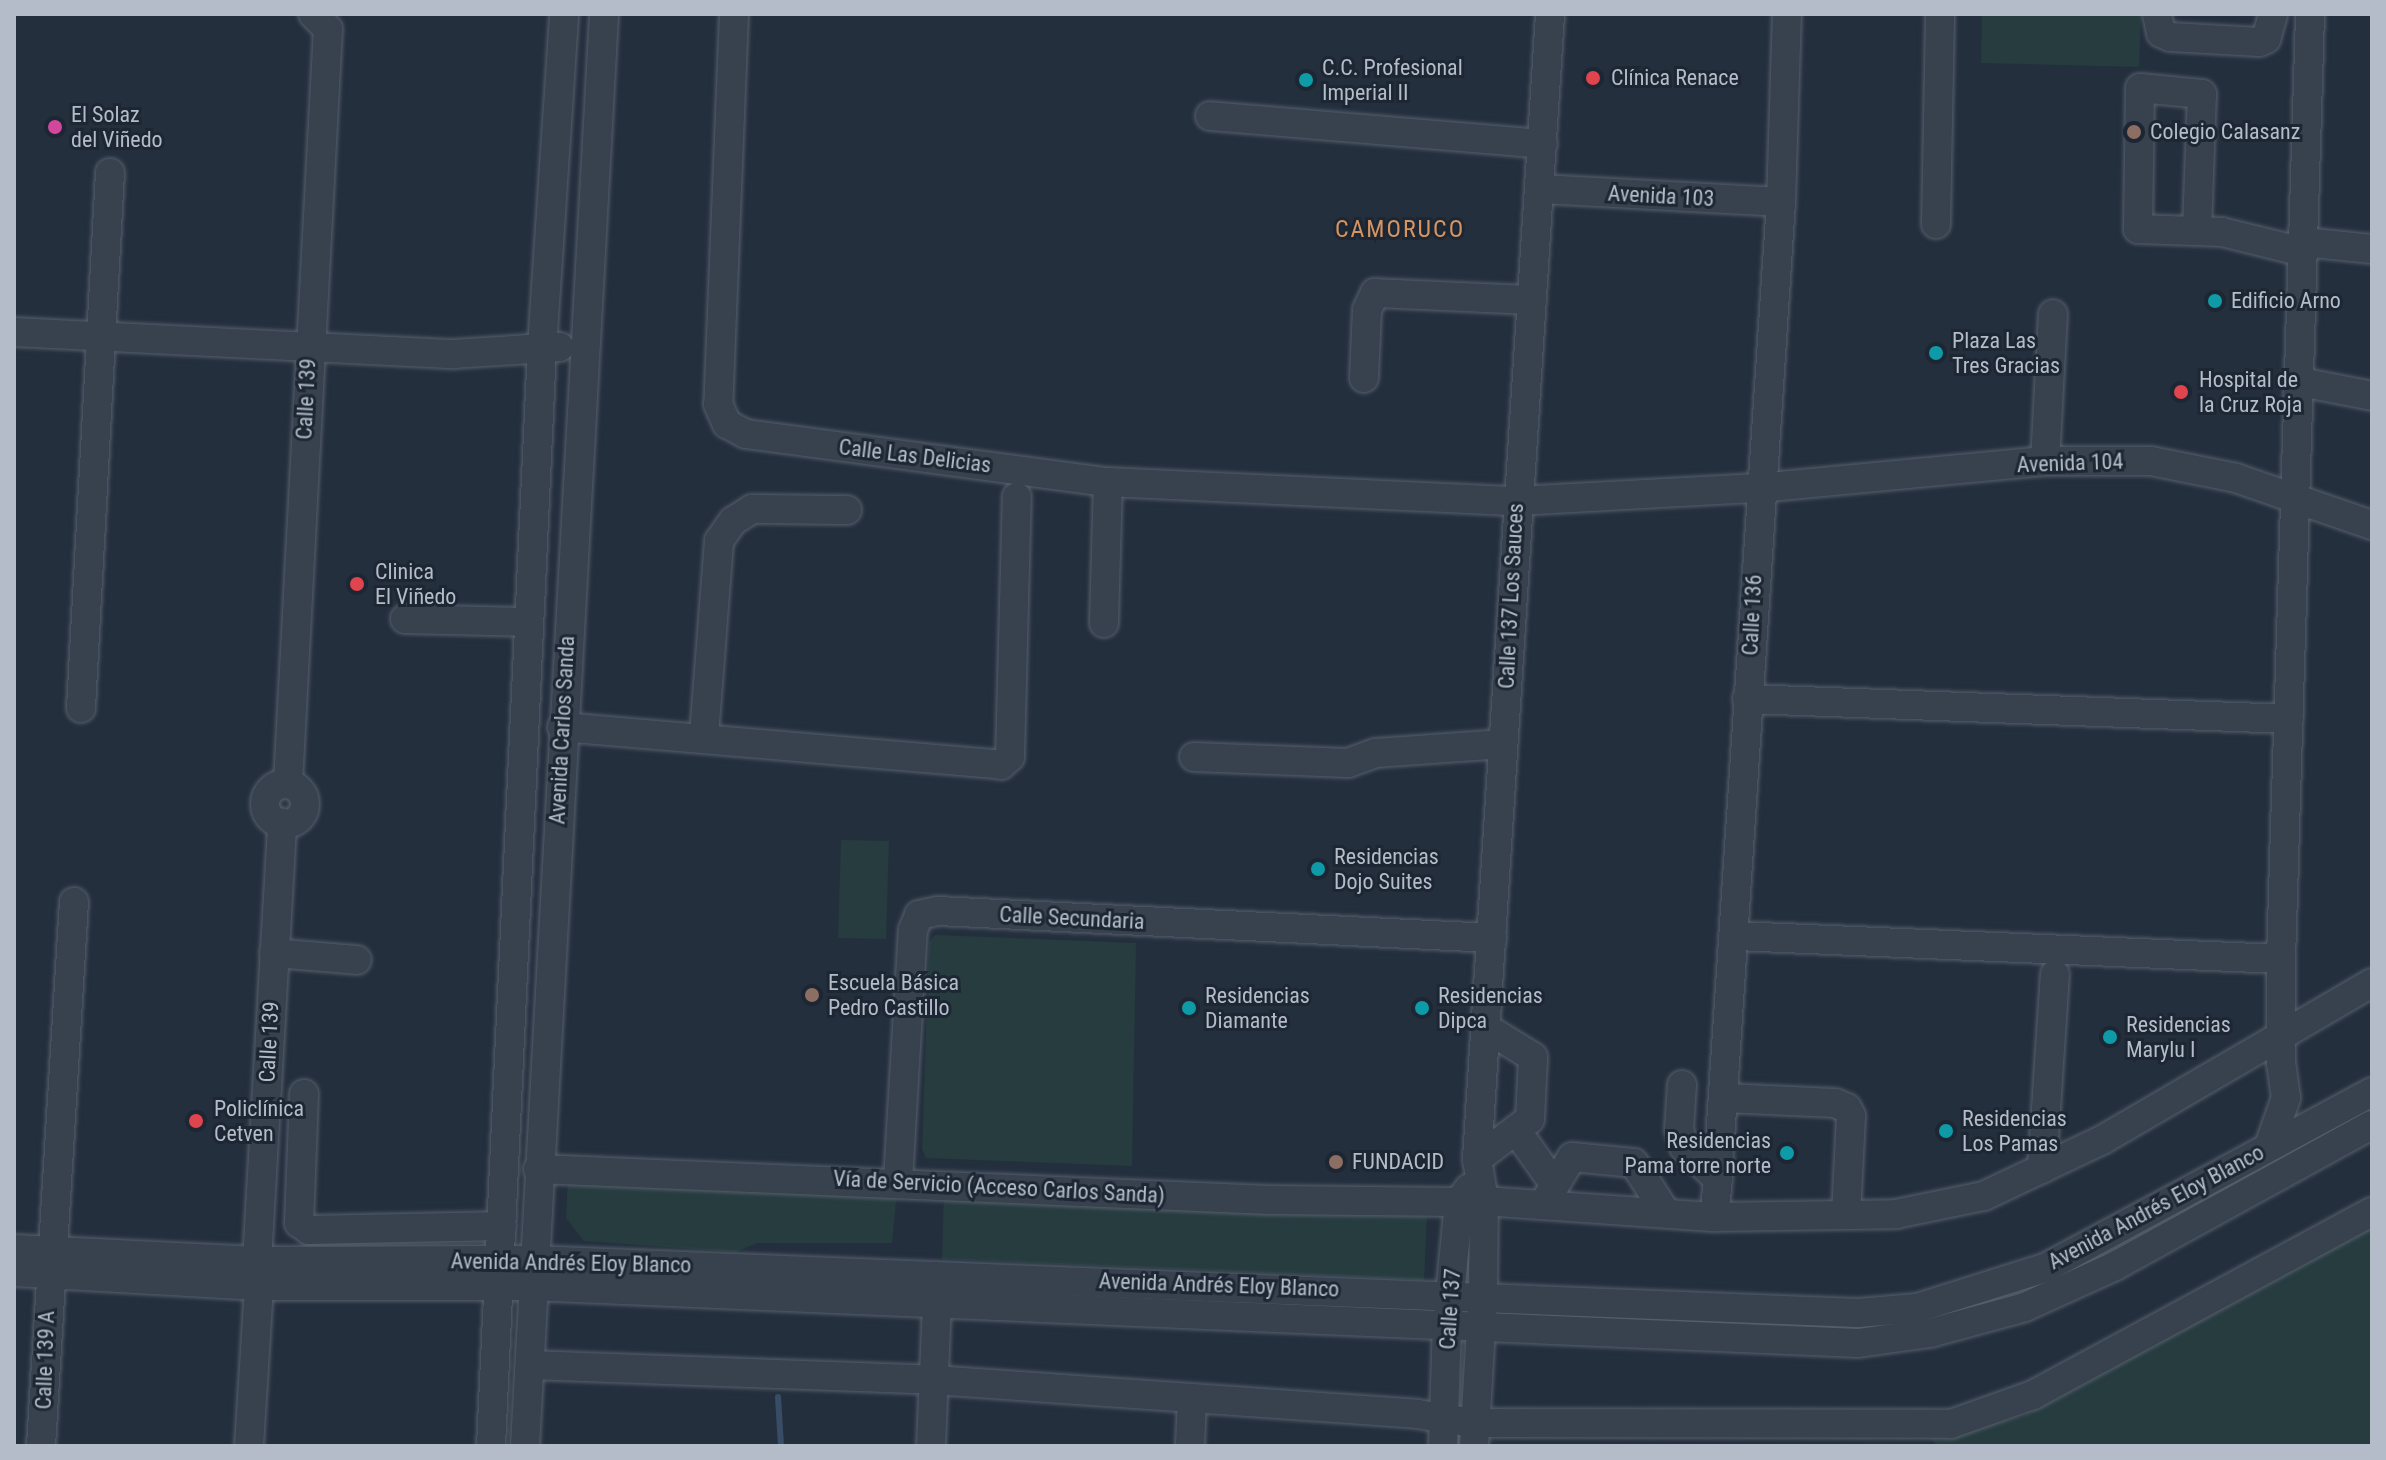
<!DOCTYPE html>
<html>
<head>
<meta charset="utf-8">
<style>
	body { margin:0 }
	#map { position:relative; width:2386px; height:1460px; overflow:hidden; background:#242f3e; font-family:"Roboto Condensed",sans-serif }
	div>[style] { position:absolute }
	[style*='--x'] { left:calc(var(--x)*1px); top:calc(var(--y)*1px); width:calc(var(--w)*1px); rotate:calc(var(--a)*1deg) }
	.green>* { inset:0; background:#263c3f }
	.stream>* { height:6px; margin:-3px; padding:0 3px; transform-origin:3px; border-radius:3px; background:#394c67 }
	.roads { filter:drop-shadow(0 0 2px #565f6c) drop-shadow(0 0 2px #565f6c) }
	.minor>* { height:28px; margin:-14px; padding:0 14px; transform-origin:14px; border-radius:14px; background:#38414e }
	.minor>.ring { margin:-14px; padding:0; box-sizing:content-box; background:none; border:28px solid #38414e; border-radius:50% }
	.dots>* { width:22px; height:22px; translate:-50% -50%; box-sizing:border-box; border:4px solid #1d2633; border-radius:50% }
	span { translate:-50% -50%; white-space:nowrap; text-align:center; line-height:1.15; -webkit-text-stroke:6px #1d2633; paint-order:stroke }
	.poi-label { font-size:22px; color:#b4bcc9 }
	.left { translate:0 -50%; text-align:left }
	.right { translate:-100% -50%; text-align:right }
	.street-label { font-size:22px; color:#b4bcc9 }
	.neighbourhood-label { font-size:24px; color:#d59563; letter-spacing:2px }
	.frame { position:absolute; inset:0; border:16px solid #b4bcc9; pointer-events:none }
</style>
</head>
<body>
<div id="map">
	<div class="green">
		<div style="clip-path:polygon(1982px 14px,2141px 14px,2139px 67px,1981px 63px)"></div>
		<div style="clip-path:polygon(841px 840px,889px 841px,886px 939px,838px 938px)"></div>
		<div style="clip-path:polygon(935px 935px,1136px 943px,1132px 1166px,926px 1158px,922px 1149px,929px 942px)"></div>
		<div style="clip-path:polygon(568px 1177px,897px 1191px,892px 1243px,757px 1243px,736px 1252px,584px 1241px,566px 1218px)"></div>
		<div style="clip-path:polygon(944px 1192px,1427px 1215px,1424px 1280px,942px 1259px)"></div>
		<div style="clip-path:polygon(2372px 1222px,2372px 1446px,1937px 1446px,1931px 1439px,2022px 1417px)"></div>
	</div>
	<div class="stream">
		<div style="--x:778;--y:1397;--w:49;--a:86.5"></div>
	</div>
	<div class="roads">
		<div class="minor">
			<div style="--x:734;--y:14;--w:390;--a:92.3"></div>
			<div style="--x:718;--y:404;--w:22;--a:66"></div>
			<div style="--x:727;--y:424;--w:21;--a:28"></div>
			<div style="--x:746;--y:434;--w:365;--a:7.6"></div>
			<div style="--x:1108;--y:482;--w:408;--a:2.7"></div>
			<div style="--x:1516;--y:501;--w:243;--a:-3.1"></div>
			<div style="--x:1759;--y:488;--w:287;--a:-5.4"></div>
			<div style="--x:2045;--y:461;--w:106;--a:0"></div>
			<div style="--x:2151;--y:461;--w:87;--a:11.3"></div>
			<div style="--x:2236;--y:478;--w:144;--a:19.1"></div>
			<div style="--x:2157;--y:14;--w:19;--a:78"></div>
			<div style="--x:2161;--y:33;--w:10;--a:24"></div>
			<div style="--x:2170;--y:37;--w:89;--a:3.2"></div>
			<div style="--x:2259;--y:42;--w:8;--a:-23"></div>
			<div style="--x:2266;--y:39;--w:26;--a:-74"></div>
			<div style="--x:1210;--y:116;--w:334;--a:4.8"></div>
			<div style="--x:1541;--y:189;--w:240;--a:3.1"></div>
			<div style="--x:1936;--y:224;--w:210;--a:-88.9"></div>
			<div style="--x:2197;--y:229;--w:135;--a:-87.9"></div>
			<div style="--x:2202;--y:94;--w:62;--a:-174.5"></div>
			<div style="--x:2140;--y:88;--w:141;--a:90.8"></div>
			<div style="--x:2138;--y:229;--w:84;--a:2"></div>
			<div style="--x:2222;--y:232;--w:83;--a:13.9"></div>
			<div style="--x:2304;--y:242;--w:68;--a:5.9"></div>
			<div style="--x:14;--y:332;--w:440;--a:2.9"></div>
			<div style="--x:453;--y:354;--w:107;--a:-3.7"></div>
			<div style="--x:1364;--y:378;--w:68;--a:-87.5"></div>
			<div style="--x:1367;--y:310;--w:19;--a:-65"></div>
			<div style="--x:1375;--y:293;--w:157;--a:2.6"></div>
			<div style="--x:2300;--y:382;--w:73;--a:11"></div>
			<div style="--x:2045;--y:461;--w:147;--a:-86.9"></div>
			<div style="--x:405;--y:619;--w:124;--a:1.4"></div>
			<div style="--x:1104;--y:623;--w:141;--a:-88.4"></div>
			<div style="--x:1747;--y:699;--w:542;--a:2.11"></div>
			<div style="--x:81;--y:708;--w:536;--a:-86.9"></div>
			<div style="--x:562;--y:727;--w:441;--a:4.9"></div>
			<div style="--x:1001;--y:765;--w:12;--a:-42"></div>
			<div style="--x:1010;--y:757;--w:260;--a:-88.5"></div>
			<div style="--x:704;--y:736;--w:196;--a:-85.6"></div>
			<div style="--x:719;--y:541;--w:24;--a:-55"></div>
			<div style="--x:733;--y:521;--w:22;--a:-32"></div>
			<div style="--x:752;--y:509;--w:95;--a:0.6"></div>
			<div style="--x:1194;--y:757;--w:154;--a:2.2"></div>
			<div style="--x:1348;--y:763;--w:30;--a:-20"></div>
			<div style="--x:1376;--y:753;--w:127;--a:-4.1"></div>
			<div style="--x:288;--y:784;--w:756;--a:-86.97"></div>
			<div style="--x:328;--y:29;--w:21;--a:-135"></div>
			<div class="ring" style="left:265px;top:784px;width:12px;height:12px"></div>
			<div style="--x:1736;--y:936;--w:545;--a:2.42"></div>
			<div style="--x:274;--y:953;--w:83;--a:4.8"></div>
			<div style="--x:1682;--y:1085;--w:44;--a:93.9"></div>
			<div style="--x:1679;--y:1129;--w:19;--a:74"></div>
			<div style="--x:1684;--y:1147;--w:47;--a:43.3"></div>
			<div style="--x:304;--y:1094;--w:129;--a:92.2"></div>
			<div style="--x:299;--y:1223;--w:12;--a:35"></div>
			<div style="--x:309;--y:1230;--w:193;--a:-1.2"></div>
			<div style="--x:1724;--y:1098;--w:111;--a:2.6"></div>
			<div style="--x:1835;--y:1103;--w:13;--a:23"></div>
			<div style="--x:1847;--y:1108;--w:9;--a:63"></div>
			<div style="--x:1851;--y:1116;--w:99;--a:92.9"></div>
			<div style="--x:1516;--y:1130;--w:67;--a:54.7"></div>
			<div style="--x:2269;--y:1146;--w:51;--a:-70.5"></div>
			<div style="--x:2286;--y:1098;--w:35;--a:-98"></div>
			<div style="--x:2281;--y:1063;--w:104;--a:-90"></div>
			<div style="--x:2281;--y:959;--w:945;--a:-88.24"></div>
			<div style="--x:1477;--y:1159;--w:66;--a:-37"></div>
			<div style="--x:1530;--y:1119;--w:62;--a:-87.2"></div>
			<div style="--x:1533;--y:1057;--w:55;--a:-148.3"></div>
			<div style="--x:538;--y:1169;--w:732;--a:2.43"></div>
			<div style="--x:1269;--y:1200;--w:190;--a:0.6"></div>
			<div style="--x:2042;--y:1169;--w:195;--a:-86.2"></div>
			<div style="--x:898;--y:1180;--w:250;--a:-86.6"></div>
			<div style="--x:913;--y:930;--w:16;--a:-68"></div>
			<div style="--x:919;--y:915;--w:19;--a:-12"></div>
			<div style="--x:938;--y:911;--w:555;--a:2.79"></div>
			<div style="--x:1484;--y:1201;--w:232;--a:4"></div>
			<div style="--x:1715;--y:1217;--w:181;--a:-0.9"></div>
			<div style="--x:1896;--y:1214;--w:90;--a:-11.6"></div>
			<div style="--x:1984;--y:1196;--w:131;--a:-25.4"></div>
			<div style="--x:2102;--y:1140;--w:312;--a:-30.2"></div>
			<div style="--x:1543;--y:1205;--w:56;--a:-58.9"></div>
			<div style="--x:1572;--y:1157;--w:62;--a:5.5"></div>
			<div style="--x:1634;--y:1163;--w:59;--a:57.4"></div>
			<div style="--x:1715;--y:1217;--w:1017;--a:-86.28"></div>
			<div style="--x:1781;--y:202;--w:188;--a:-88.2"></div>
			<div style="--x:14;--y:1249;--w:243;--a:2.8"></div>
			<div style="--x:257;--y:1261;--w:275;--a:-0.2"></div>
			<div style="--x:532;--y:1260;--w:1327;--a:2.29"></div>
			<div style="--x:1858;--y:1313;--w:59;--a:-4.8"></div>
			<div style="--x:1917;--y:1308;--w:134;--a:-17.4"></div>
			<div style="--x:2045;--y:1268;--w:371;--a:-28.3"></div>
			<div style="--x:257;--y:1261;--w:439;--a:-86.7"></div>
			<div style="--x:14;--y:1272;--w:245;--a:3.3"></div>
			<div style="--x:259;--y:1286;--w:271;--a:0"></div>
			<div style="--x:530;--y:1286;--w:1329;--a:2.46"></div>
			<div style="--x:1858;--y:1343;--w:73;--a:-7.9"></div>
			<div style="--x:1930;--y:1333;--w:98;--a:-15.3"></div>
			<div style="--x:2025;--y:1307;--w:99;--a:-24.5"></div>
			<div style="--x:2115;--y:1266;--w:293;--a:-28.8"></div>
			<div style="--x:530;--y:1365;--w:404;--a:2.1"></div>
			<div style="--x:934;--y:1380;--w:484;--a:4"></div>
			<div style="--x:1417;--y:1414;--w:58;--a:9"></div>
			<div style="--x:1474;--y:1423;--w:477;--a:0.1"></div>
			<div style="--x:1951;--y:1424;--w:87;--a:-19.5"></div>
			<div style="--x:2033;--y:1395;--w:385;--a:-28.4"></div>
			<div style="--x:41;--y:1446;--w:545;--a:-86.53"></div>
			<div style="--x:249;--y:1446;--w:160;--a:-86.4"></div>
			<div style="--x:491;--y:1446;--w:1099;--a:-87.34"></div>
			<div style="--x:542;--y:348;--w:335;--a:-86.2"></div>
			<div style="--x:525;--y:1446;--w:1434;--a:-86.84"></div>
			<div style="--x:931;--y:1446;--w:144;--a:-87.6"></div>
			<div style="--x:1190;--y:1446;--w:47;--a:-87.6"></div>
			<div style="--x:1443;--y:1446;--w:121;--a:-88.1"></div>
			<div style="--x:1447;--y:1325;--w:124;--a:-84.4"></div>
			<div style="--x:1459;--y:1202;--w:17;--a:-54"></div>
			<div style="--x:1474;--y:1446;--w:152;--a:-86.6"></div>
			<div style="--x:1483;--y:1294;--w:93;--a:-89.4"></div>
			<div style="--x:1484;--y:1201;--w:43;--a:-99.5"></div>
			<div style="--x:1477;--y:1159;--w:1147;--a:-86.35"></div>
		</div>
	</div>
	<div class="dots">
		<div style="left:1593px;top:78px;background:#e0444e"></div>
		<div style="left:1306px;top:80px;background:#0f9aa8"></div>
		<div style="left:55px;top:127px;background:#d1479c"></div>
		<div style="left:2134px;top:132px;background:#8d6e63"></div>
		<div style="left:2215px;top:301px;background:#0f9aa8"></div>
		<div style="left:1936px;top:353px;background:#0f9aa8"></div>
		<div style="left:2181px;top:392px;background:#e0444e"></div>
		<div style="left:357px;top:584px;background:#e0444e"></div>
		<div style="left:1318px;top:869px;background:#0f9aa8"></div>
		<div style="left:812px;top:995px;background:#8d6e63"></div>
		<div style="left:1189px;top:1008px;background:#0f9aa8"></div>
		<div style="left:1422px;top:1008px;background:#0f9aa8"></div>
		<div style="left:2110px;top:1037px;background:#0f9aa8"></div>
		<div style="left:196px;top:1121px;background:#e0444e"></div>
		<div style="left:1946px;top:1131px;background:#0f9aa8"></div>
		<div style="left:1787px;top:1153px;background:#0f9aa8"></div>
		<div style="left:1336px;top:1162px;background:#8d6e63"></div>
	</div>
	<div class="poi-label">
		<span class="left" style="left:1322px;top:80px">C.C. Profesional<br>Imperial II</span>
		<span class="left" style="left:1611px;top:78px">Clínica Renace</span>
		<span class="left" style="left:71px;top:127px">El Solaz<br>del Viñedo</span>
		<span class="left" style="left:2150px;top:132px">Colegio Calasanz</span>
		<span class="left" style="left:2231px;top:301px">Edificio Arno</span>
		<span class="left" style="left:1952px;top:353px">Plaza Las<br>Tres Gracias</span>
		<span class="left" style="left:2199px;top:392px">Hospital de<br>la Cruz Roja</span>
		<span class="left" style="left:375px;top:584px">Clinica<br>El Viñedo</span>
		<span class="left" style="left:1334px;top:869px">Residencias<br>Dojo Suites</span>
		<span class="left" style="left:828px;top:995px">Escuela Básica<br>Pedro Castillo</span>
		<span class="left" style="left:1205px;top:1008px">Residencias<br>Diamante</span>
		<span class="left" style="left:1438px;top:1008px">Residencias<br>Dipca</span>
		<span class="left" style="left:2126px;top:1037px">Residencias<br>Marylu I</span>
		<span class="left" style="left:214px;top:1121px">Policlínica<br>Cetven</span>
		<span class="left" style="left:1962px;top:1131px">Residencias<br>Los Pamas</span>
		<span class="right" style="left:1771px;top:1153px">Residencias<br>Pama torre norte</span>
		<span class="left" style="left:1352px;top:1162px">FUNDACID</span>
	</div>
	<div class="street-label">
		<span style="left:1661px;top:196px;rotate:3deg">Avenida 103</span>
		<span style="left:306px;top:399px;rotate:-87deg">Calle 139</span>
		<span style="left:915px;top:456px;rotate:7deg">Calle Las Delicias</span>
		<span style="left:2070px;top:463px;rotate:-2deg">Avenida 104</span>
		<span style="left:1511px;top:596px;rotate:-87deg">Calle 137 Los Sauces</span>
		<span style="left:1752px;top:615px;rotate:-87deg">Calle 136</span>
		<span style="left:562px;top:730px;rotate:-87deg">Avenida Carlos Sanda</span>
		<span style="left:1072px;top:918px;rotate:3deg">Calle Secundaria</span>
		<span style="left:269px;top:1042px;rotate:-87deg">Calle 139</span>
		<span style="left:999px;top:1187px;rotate:3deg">Vía de Servicio (Acceso Carlos Sanda)</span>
		<span style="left:2156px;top:1207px;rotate:-28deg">Avenida Andrés Eloy Blanco</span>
		<span style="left:571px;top:1263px;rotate:1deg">Avenida Andrés Eloy Blanco</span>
		<span style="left:1219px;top:1285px;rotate:2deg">Avenida Andrés Eloy Blanco</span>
		<span style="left:1450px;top:1309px;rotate:-86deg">Calle 137</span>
		<span style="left:45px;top:1360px;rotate:-88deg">Calle 139 A</span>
	</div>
	<div class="neighbourhood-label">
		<span style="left:1400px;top:230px">CAMORUCO</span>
	</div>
	<div class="frame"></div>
</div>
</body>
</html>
